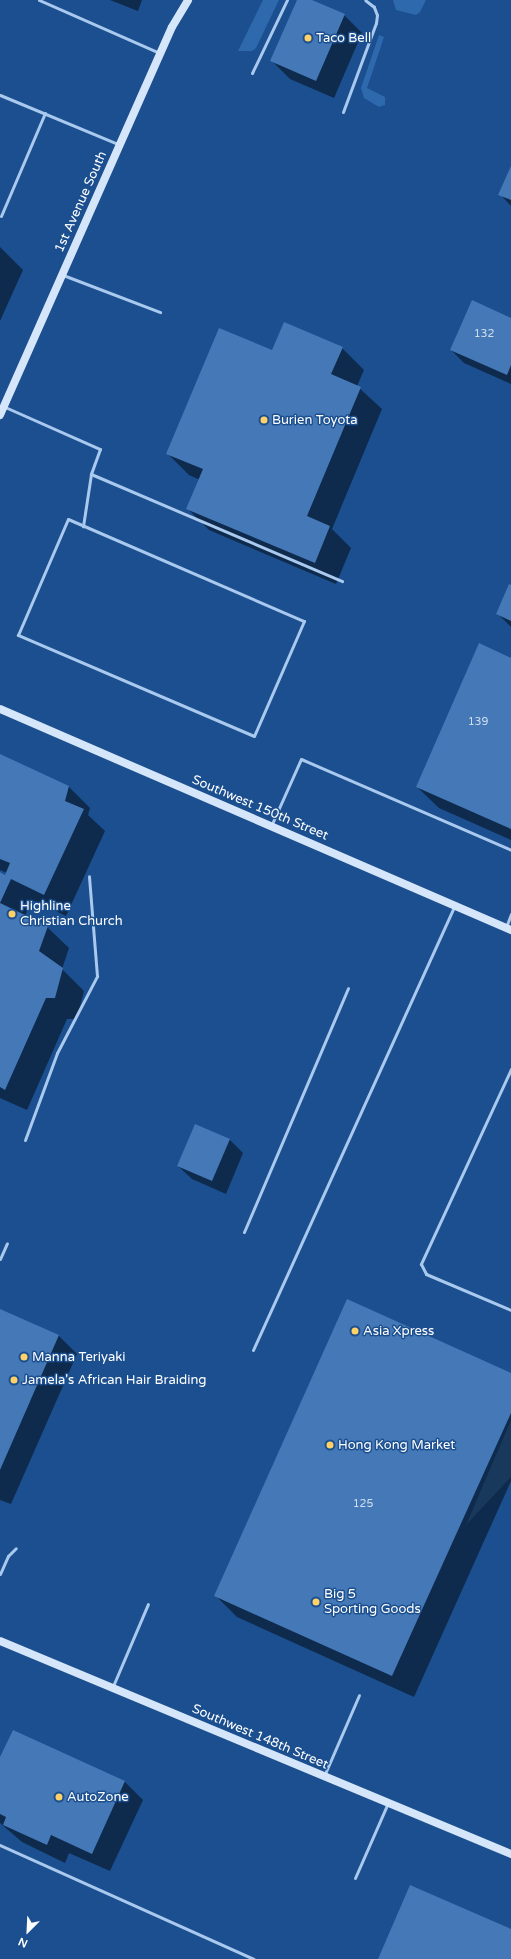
<!DOCTYPE html>
<html>
<head>
<meta charset="utf-8">
<style>
	body { margin:0 }
	#map { position:relative; width:511px; height:1959px; overflow:hidden; background:#1b4f8f; font-family:"Varela Round",sans-serif }
	div>[style] { position:absolute }
	[style*='--x'] { left:calc(var(--x)*1px); top:calc(var(--y)*1px); width:calc(var(--w)*1px); rotate:calc(var(--a)*1deg) }
	.green>* { inset:0; background:#2e69ad }
	.shadow>* { inset:0; background:#0007 }
	.building>* { inset:0; background:#4478b7 }
	.lane>* { height:3px; margin:-1.5px; padding:0 1.5px; transform-origin:1.5px; border-radius:1.5px; background:#a9c9ee }
	.secondary>* { height:8px; margin:-4px; padding:0 4px; transform-origin:4px; border-radius:4px; background:#d6e6fa }
	.dots>* { width:11px; height:11px; translate:-50% -50%; box-sizing:border-box; border:2px solid #1b4f8f; border-radius:50% }
	span { translate:-50% -50%; white-space:nowrap; text-align:center; line-height:1.15; -webkit-text-stroke:3px #1b4f8f; paint-order:stroke }
	.number-label { font-size:11px; color:#d0dded }
	.number-label span { -webkit-text-stroke-width:0 }
	.poi-label { font-size:13px; color:#fff }
	.left { translate:0 -50%; text-align:left }
	.street-label { font-size:13px; color:#fff }
	.north { position:absolute; left:8px; top:1911px; width:40px; height:40px; -webkit-text-stroke:3px #1b4f8f; paint-order:stroke; rotate:204deg; font-size:11px; font-weight:700; line-height:16px; text-align:center; color:#fff }
	.north::after { content:''; display:block; margin:auto; width:14px; height:18px; background:#fff; clip-path:polygon(50% 0,100% 100%,50% 72%,0 100%) }
</style>
</head>
<body>
<div id="map">
	<div class="green">
		<div style="clip-path:polygon(263px 0,279px 0,256px 48px,252px 51px,238px 51px)"></div>
		<div style="clip-path:polygon(393px 0,426px 0,420px 12px,416px 15px,396px 10px)"></div>
		<div style="clip-path:polygon(379px 35px,384px 37px,367px 88px,385px 97px,385px 105px,379px 107px,364px 98px,361px 88px)"></div>
		<div style="clip-path:polygon(511px 1420px,511px 1477px,466px 1525px)"></div>
	</div>
	<div class="shadow">
		<div style="clip-path:polygon(110px 0,142px 0,138px 11px)"></div>
		<div style="clip-path:polygon(298px 0,309px 0,344px 15px,362px 33px,334px 98px,290px 79px,272px 61px)"></div>
		<div style="clip-path:polygon(511px 169px,511px 206px,500px 194px)"></div>
		<div style="clip-path:polygon(0 247px,23px 270px,0 321px)"></div>
		<div style="clip-path:polygon(511px 319px,511px 384px,464px 363px,451px 350px)"></div>
		<div style="clip-path:polygon(342px 348px,364px 370px,357px 386px,382px 409px,332px 529px,351px 548px,336px 584px,209px 530px,188px 509px,200px 480px,189px 475px,167px 453px,272px 351px)"></div>
		<div style="clip-path:polygon(511px 586px,511px 627px,497px 613px)"></div>
		<div style="clip-path:polygon(511px 659px,511px 840px,439px 808px,417px 787px)"></div>
		<div style="clip-path:polygon(0 755px,68px 786px,90px 808px,88px 815px,105px 831px,66px 916px,32px 900px,25px 916px,47px 927px,69px 948px,62px 969px,84px 991px,77px 1019px,67px 1019px,27px 1110px,0 1098px,0 873px,5px 876px,7px 873px,0 870px)"></div>
		<div style="clip-path:polygon(196px 1125px,230px 1140px,243px 1153px,226px 1194px,192px 1179px,178px 1166px)"></div>
		<div style="clip-path:polygon(0 1310px,59px 1336px,77px 1354px,11px 1504px,0 1500px)"></div>
		<div style="clip-path:polygon(511px 1374px,511px 1481px,414px 1697px,237px 1617px,216px 1596px)"></div>
		<div style="clip-path:polygon(0 1760px,125px 1782px,143px 1800px,110px 1871px,69px 1853px,65px 1863px,22px 1842px,0 1823px)"></div>
	</div>
	<div class="building">
		<div style="clip-path:polygon(297px 0,312px 0,345px 14px,316px 81px,270px 61px)"></div>
		<div style="clip-path:polygon(511px 166px,511px 200px,498px 195px)"></div>
		<div style="clip-path:polygon(472px 300px,511px 318px,511px 365px,507px 375px,450px 350px)"></div>
		<div style="clip-path:polygon(284px 322px,343px 347px,331px 374px,361px 387px,307px 516px,330px 526px,315px 563px,186px 509px,203px 469px,166px 454px,219px 328px,272px 350px)"></div>
		<div style="clip-path:polygon(509px 584px,511px 585px,511px 621px,496px 614px)"></div>
		<div style="clip-path:polygon(479px 643px,511px 658px,511px 829px,416px 787px)"></div>
		<div style="clip-path:polygon(0 754px,69px 786px,65px 801px,84px 809px,44px 895px,11px 879px,0 903px,48px 926px,39px 951px,63px 968px,55px 998px,46px 998px,5px 1090px,0 1087px,0 872px,5px 875px,10px 863px,0 859px)"></div>
		<div style="clip-path:polygon(195px 1124px,230px 1139px,212px 1181px,177px 1166px)"></div>
		<div style="clip-path:polygon(347px 1299px,511px 1373px,511px 1413px,392px 1676px,214px 1596px)"></div>
		<div style="clip-path:polygon(0 1309px,59px 1335px,0 1470px)"></div>
		<div style="clip-path:polygon(13px 1730px,125px 1781px,92px 1854px,51px 1835px,47px 1845px,3px 1825px,6px 1817px,0 1814px,0 1757px)"></div>
		<div style="clip-path:polygon(410px 1885px,511px 1929px,511px 1959px,378px 1959px)"></div>
	</div>
	<div class="lane">
		<div style="--x:39;--y:0;--w:132;--a:23.7"></div>
		<div style="--x:252;--y:73;--w:81;--a:-64.4"></div>
		<div style="--x:0;--y:95;--w:128;--a:22.6"></div>
		<div style="--x:343;--y:112;--w:95;--a:-69.7"></div>
		<div style="--x:376;--y:23;--w:8;--a:-83"></div>
		<div style="--x:377;--y:15;--w:9;--a:-111"></div>
		<div style="--x:374;--y:7;--w:11;--a:-142"></div>
		<div style="--x:1;--y:216;--w:112;--a:-66.9"></div>
		<div style="--x:63;--y:275;--w:104;--a:20.9"></div>
		<div style="--x:5;--y:407;--w:104;--a:23.9"></div>
		<div style="--x:100;--y:449;--w:27;--a:110"></div>
		<div style="--x:91;--y:474;--w:53;--a:98.7"></div>
		<div style="--x:91;--y:474;--w:273;--a:23.1"></div>
		<div style="--x:68;--y:519;--w:257;--a:23.4"></div>
		<div style="--x:304;--y:621;--w:125;--a:113.5"></div>
		<div style="--x:254;--y:736;--w:257;--a:-156.8"></div>
		<div style="--x:18;--y:635;--w:126;--a:-66.7"></div>
		<div style="--x:271;--y:826;--w:73;--a:-65.9"></div>
		<div style="--x:301;--y:759;--w:229;--a:23.4"></div>
		<div style="--x:506;--y:927;--w:14;--a:-69"></div>
		<div style="--x:511;--y:1069;--w:215;--a:114.8"></div>
		<div style="--x:421;--y:1264;--w:11;--a:63"></div>
		<div style="--x:426;--y:1274;--w:92;--a:23"></div>
		<div style="--x:25;--y:1140;--w:93;--a:-69.8"></div>
		<div style="--x:57;--y:1053;--w:87;--a:-62.5"></div>
		<div style="--x:97;--y:976;--w:100;--a:-94.6"></div>
		<div style="--x:244;--y:1232;--w:265;--a:-66.9"></div>
		<div style="--x:0;--y:1259;--w:17;--a:-66"></div>
		<div style="--x:253;--y:1350;--w:486;--a:-65.6"></div>
		<div style="--x:0;--y:1574;--w:20;--a:-66"></div>
		<div style="--x:8;--y:1556;--w:11;--a:-45"></div>
		<div style="--x:113;--y:1686;--w:89;--a:-66.9"></div>
		<div style="--x:324;--y:1776;--w:88;--a:-66.6"></div>
		<div style="--x:0;--y:1845;--w:278;--a:24.2"></div>
		<div style="--x:355;--y:1878;--w:82;--a:-66.3"></div>
	</div>
	<div class="secondary">
		<div style="--x:0;--y:415;--w:424;--a:-66.1"></div>
		<div style="--x:172;--y:27;--w:31;--a:-59"></div>
		<div style="--x:0;--y:709;--w:557;--a:23.39"></div>
		<div style="--x:0;--y:1641;--w:554;--a:22.63"></div>
	</div>
	<div class="dots">
		<div style="left:308px;top:38px;background:#ffd166"></div>
		<div style="left:264px;top:420px;background:#ffd166"></div>
		<div style="left:12px;top:914px;background:#ffd166"></div>
		<div style="left:355px;top:1331px;background:#ffd166"></div>
		<div style="left:24px;top:1357px;background:#ffd166"></div>
		<div style="left:14px;top:1380px;background:#ffd166"></div>
		<div style="left:330px;top:1445px;background:#ffd166"></div>
		<div style="left:316px;top:1602px;background:#ffd166"></div>
		<div style="left:59px;top:1797px;background:#ffd166"></div>
	</div>
	<div class="number-label">
		<span style="left:484px;top:334px">132</span>
		<span style="left:478px;top:722px">139</span>
		<span style="left:363px;top:1504px">125</span>
	</div>
	<div class="poi-label">
		<span class="left" style="left:316px;top:38px">Taco Bell</span>
		<span class="left" style="left:272px;top:420px">Burien Toyota</span>
		<span class="left" style="left:20px;top:914px">Highline<br>Christian Church</span>
		<span class="left" style="left:363px;top:1331px">Asia Xpress</span>
		<span class="left" style="left:32px;top:1357px">Manna Teriyaki</span>
		<span class="left" style="left:22px;top:1380px">Jamela's African Hair Braiding</span>
		<span class="left" style="left:338px;top:1445px">Hong Kong Market</span>
		<span class="left" style="left:324px;top:1602px">Big 5<br>Sporting Goods</span>
		<span class="left" style="left:67px;top:1797px">AutoZone</span>
	</div>
	<div class="street-label">
		<span style="left:81px;top:202px;rotate:-66deg">1st Avenue South</span>
		<span style="left:260px;top:808px;rotate:23deg">Southwest 150th Street</span>
		<span style="left:260px;top:1737px;rotate:23deg">Southwest 148th Street</span>
	</div>
	<div class="north">N</div>
</div>
</body>
</html>
